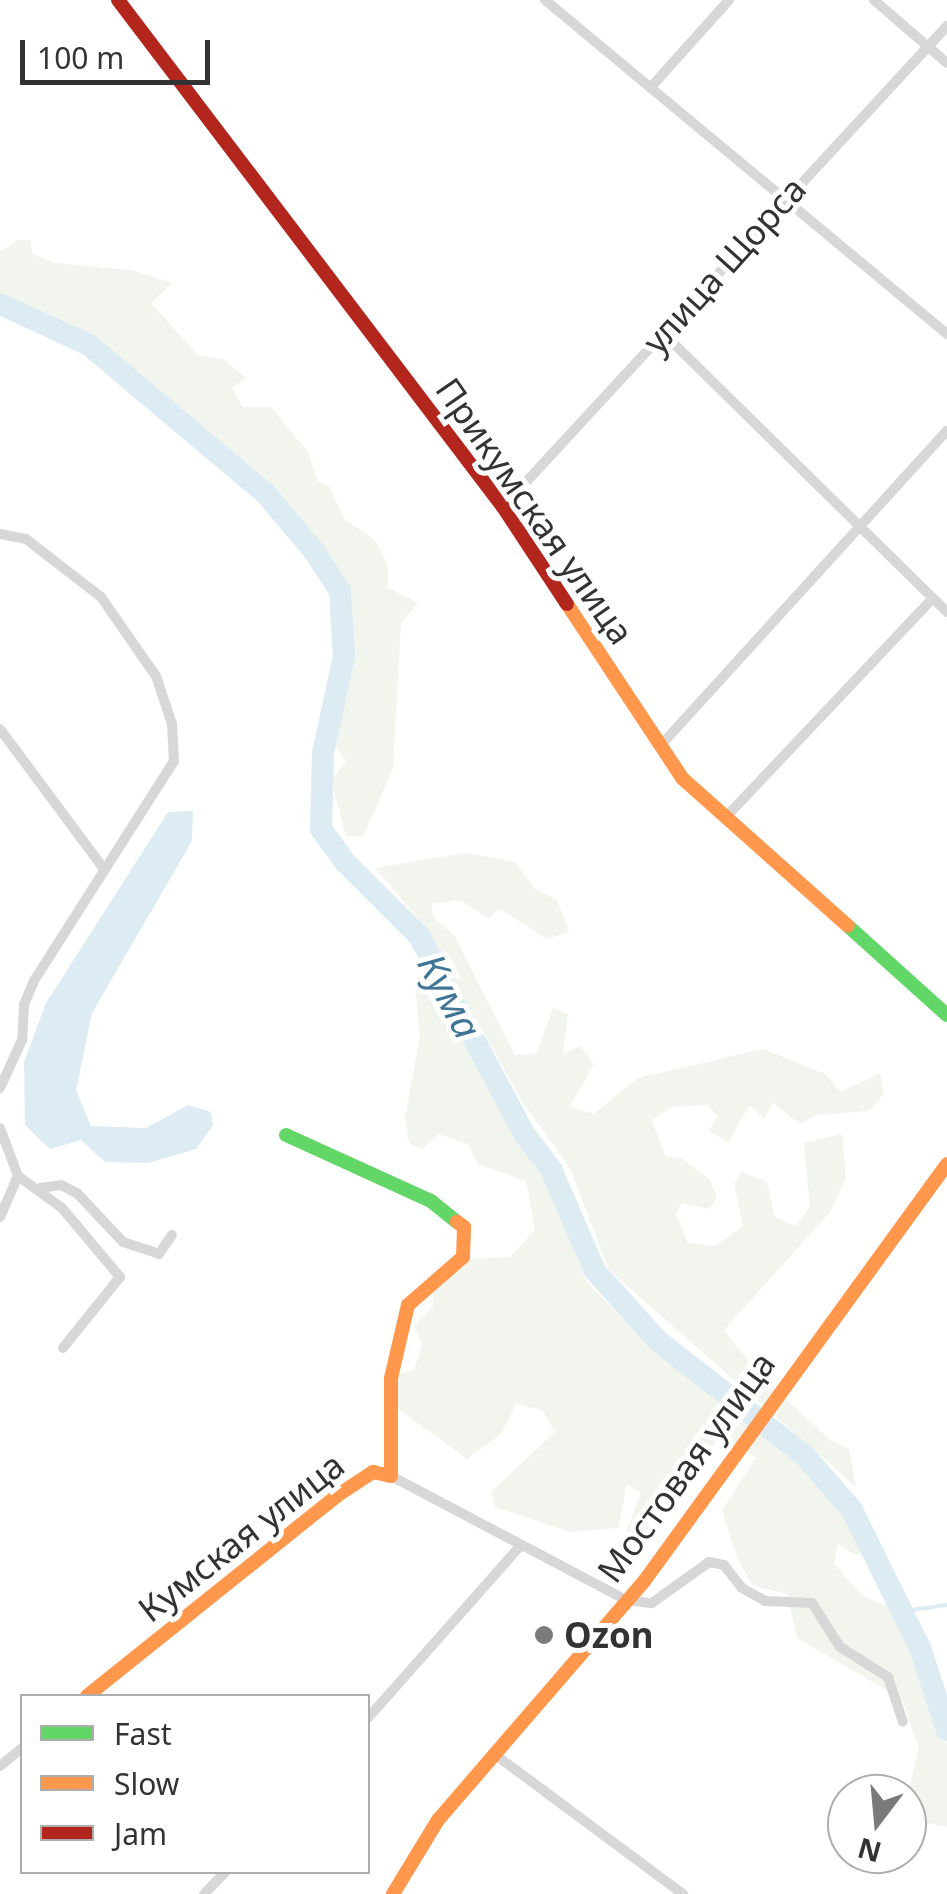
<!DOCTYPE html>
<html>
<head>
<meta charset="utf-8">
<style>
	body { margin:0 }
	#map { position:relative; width:947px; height:1894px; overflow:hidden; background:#fff; font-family:"Noto Sans",sans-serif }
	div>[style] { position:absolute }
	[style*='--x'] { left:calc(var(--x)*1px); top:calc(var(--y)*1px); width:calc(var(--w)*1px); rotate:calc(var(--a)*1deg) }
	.green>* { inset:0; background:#f1f5ed }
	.water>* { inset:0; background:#ddebf3 }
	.stream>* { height:4px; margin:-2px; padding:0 2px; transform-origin:2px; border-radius:2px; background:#ddebf3 }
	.river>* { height:22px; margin:-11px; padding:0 11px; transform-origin:11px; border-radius:11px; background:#ddebf3 }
	.street>* { height:10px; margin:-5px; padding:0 5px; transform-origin:5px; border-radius:5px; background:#d7d7d7 }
	.fast>* { height:14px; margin:-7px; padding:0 7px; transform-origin:7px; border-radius:7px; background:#63d668 }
	.slow>* { height:14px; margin:-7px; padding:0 7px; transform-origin:7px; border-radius:7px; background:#ff974d }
	.jam>* { height:14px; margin:-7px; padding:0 7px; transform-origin:7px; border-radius:7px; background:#b3261e }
	.dots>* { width:28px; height:28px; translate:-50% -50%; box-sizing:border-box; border:5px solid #fff; border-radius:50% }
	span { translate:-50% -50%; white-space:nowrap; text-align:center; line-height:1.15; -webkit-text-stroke:10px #fff; paint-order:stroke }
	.street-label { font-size:35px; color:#333 }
	.poi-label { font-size:35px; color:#333; font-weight:700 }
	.left { translate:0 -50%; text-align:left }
	.water-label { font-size:38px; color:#3f7597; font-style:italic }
	.legend { position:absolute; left:20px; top:1694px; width:350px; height:180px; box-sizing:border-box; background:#fff; border:2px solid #adadad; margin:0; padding:12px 18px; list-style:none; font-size:30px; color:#333 }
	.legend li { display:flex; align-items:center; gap:20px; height:50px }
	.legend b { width:50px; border:2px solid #adadad }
	.north { position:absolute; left:827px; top:1774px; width:100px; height:100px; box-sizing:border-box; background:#fff; border:2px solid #adadad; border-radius:50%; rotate:196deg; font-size:28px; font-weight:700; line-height:40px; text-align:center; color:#333 }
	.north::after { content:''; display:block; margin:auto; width:35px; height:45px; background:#7a7a7a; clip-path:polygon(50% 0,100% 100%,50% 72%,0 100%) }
	.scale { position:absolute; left:20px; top:40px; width:190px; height:45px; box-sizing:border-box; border:5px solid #333; border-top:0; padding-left:12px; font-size:30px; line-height:35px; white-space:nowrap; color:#333; -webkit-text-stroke:8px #fff; paint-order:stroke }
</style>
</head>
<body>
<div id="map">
	<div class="green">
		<div style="clip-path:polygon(18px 240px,30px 240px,33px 254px,56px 263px,132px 270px,172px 283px,151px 303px,198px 355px,223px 359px,246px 378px,232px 388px,243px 407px,271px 407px,308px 452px,317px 481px,329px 486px,344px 519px,376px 541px,388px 566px,388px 588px,418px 603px,401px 623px,393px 769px,363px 837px,346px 836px,331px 780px,346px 762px,336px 746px,353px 655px,349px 589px,270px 487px,90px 338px,0 296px,0 251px)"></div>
		<div style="clip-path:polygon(466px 853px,515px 862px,534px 888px,557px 900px,569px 932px,547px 939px,500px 909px,488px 918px,460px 900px,431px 904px,434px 918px,454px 935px,515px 1055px,536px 1054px,553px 1008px,568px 1014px,563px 1054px,580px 1046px,594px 1064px,570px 1106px,594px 1114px,638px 1078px,763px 1049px,825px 1074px,841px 1092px,880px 1073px,884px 1094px,869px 1111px,816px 1115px,800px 1124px,773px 1103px,764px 1119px,750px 1105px,728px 1142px,709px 1131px,717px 1116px,708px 1105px,672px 1107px,652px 1120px,665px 1156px,683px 1159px,710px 1180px,717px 1198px,709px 1209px,682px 1203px,676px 1214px,688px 1243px,715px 1246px,743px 1226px,734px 1184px,741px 1172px,767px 1182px,775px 1217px,796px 1226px,810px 1206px,804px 1143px,842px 1134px,846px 1177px,831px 1211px,724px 1330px,759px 1374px,830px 1440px,849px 1449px,856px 1487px,609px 1270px,570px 1168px,521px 1100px,425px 927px,375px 868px)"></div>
		<div style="clip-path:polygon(422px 977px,431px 981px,514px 1135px,542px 1172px,587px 1282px,651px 1348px,783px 1449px,863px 1534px,865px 1549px,856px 1555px,838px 1544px,834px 1563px,862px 1596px,891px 1607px,910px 1647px,947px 1744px,947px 1827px,929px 1823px,907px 1834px,907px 1797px,919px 1749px,902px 1699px,797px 1638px,787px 1594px,753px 1586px,737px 1558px,722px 1510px,756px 1458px,721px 1434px,644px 1542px,626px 1532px,641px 1493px,627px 1484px,618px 1528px,570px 1532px,495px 1507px,491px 1492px,555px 1432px,542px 1410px,516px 1404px,501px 1434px,467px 1459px,397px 1408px,398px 1374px,414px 1370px,422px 1345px,414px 1325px,433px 1307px,433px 1293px,468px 1259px,510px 1257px,535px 1230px,526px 1181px,479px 1165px,467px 1144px,439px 1134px,422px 1149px,409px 1143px,405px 1119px,420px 1036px,415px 987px)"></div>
	</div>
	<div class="water">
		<div style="clip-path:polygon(193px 811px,192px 841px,92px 1013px,76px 1090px,91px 1126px,146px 1128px,188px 1105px,211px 1112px,213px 1125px,196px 1149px,148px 1163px,105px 1162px,81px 1140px,50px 1149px,25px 1125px,24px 1062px,46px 1003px,168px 812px)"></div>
	</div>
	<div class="stream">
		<div style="--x:904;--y:1611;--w:43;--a:-7.9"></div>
	</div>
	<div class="river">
		<div style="--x:0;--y:304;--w:98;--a:24.7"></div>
		<div style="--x:89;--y:345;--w:230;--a:40.1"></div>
		<div style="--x:265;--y:493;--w:76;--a:49.8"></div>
		<div style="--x:314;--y:551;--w:48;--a:57"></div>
		<div style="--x:340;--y:591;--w:65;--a:86.5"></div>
		<div style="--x:344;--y:656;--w:99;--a:102.2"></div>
		<div style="--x:323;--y:753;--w:76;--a:91.5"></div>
		<div style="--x:321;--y:829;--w:41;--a:54"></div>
		<div style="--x:345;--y:862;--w:105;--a:45"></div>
		<div style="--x:419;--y:936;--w:225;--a:62"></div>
		<div style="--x:525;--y:1135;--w:43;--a:52.6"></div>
		<div style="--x:551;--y:1169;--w:111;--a:66.7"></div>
		<div style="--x:595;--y:1271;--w:94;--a:48"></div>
		<div style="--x:658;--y:1341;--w:187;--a:38"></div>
		<div style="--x:805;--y:1456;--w:72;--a:49"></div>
		<div style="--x:852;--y:1510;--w:154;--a:63.8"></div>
		<div style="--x:920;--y:1648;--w:86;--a:71.8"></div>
	</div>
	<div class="street">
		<div style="--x:545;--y:0;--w:523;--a:39.72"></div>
		<div style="--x:874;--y:0;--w:96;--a:40.8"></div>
		<div style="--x:651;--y:87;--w:117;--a:-48.1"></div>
		<div style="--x:663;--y:333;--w:398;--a:44.5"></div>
		<div style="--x:503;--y:507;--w:655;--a:-47.29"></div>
		<div style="--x:0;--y:534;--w:26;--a:11"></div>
		<div style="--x:26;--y:539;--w:95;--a:37.7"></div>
		<div style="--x:101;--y:597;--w:96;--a:55.2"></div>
		<div style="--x:156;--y:676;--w:51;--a:71.6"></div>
		<div style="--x:172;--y:724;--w:37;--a:87"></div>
		<div style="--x:174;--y:761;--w:261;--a:122.5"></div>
		<div style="--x:34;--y:981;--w:26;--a:113"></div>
		<div style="--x:24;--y:1005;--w:35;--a:93"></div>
		<div style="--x:22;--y:1040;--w:53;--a:114.6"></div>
		<div style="--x:0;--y:729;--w:174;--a:53.4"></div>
		<div style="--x:661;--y:745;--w:425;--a:-47.7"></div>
		<div style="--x:726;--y:817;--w:301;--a:-46.6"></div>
		<div style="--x:0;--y:1128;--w:51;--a:69.4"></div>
		<div style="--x:18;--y:1176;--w:54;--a:36"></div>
		<div style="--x:62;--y:1208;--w:90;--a:50"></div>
		<div style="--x:120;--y:1277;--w:91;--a:128.8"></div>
		<div style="--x:40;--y:1188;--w:21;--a:-8"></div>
		<div style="--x:61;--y:1185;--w:18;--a:27"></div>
		<div style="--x:77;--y:1193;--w:67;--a:46.8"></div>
		<div style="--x:123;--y:1242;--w:38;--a:18"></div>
		<div style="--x:159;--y:1254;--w:23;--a:-56"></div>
		<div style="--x:0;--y:1217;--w:45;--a:-66.3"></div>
		<div style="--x:391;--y:1476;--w:266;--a:27.8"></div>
		<div style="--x:626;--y:1600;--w:26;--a:7"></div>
		<div style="--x:652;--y:1603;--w:70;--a:-35.7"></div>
		<div style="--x:709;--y:1562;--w:15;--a:11"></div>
		<div style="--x:724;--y:1565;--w:29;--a:52"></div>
		<div style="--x:742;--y:1588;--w:26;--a:29"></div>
		<div style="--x:765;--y:1601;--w:47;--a:2.4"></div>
		<div style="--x:812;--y:1603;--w:52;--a:57.5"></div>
		<div style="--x:840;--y:1647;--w:57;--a:32"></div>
		<div style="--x:888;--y:1677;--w:47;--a:71.6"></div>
		<div style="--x:368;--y:1718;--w:231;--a:-48.5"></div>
		<div style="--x:493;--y:1753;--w:237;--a:36.6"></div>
		<div style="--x:0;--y:1766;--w:28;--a:-39"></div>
		<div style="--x:204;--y:1894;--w:30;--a:-46"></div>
	</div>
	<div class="fast">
		<div style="--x:848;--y:926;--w:133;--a:42"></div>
		<div style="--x:286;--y:1135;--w:159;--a:24.5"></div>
		<div style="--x:431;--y:1201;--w:33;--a:39"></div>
	</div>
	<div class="slow">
		<div style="--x:567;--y:604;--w:209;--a:56.5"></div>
		<div style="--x:682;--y:778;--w:222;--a:41.7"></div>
		<div style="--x:87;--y:1696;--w:322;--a:-38.7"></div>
		<div style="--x:338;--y:1495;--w:42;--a:-33.3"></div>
		<div style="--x:373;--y:1472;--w:18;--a:13"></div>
		<div style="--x:391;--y:1476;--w:98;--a:-90"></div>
		<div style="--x:391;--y:1378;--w:75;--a:-76.9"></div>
		<div style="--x:408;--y:1305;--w:73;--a:-41.1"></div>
		<div style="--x:463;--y:1257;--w:30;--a:-88"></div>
		<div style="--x:464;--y:1227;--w:9;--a:-144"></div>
		<div style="--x:393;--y:1894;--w:87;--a:-58.7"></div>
		<div style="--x:438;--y:1820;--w:317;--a:-49.2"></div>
		<div style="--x:645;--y:1580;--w:514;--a:-54.02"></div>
	</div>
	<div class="jam">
		<div style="--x:118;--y:0;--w:637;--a:52.79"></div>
		<div style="--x:503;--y:507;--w:116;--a:56.6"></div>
	</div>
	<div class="dots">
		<div style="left:544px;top:1635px;background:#7a7a7a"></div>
	</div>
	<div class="street-label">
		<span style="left:724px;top:265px;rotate:-48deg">улица Щорса</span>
		<span style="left:535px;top:511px;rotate:55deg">Прикумская улица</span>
		<span style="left:686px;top:1467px;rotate:-54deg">Мостовая улица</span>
		<span style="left:241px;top:1537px;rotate:-38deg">Кумская улица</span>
	</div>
	<div class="poi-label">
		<span class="left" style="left:564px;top:1635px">Ozon</span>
	</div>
	<div class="water-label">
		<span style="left:450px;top:996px;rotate:62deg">Кума</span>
	</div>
	<ul class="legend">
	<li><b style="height:12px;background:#63d668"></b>Fast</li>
	<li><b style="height:12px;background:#ff974d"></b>Slow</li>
	<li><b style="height:12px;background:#b3261e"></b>Jam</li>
	</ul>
	<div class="north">N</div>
	<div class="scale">100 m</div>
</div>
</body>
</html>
